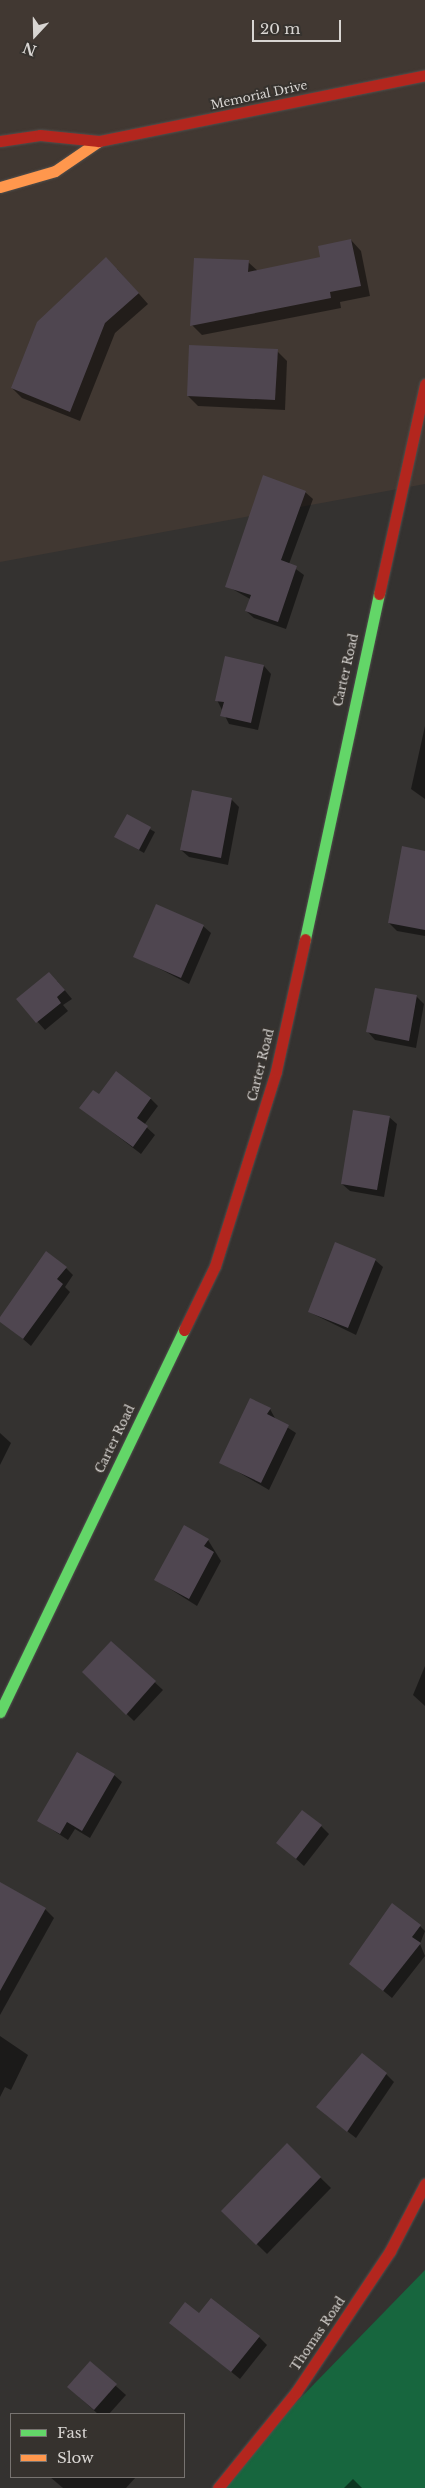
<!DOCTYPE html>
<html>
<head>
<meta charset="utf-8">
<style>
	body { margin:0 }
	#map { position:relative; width:425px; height:2488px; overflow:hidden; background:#343230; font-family:"Libre Baskerville",serif }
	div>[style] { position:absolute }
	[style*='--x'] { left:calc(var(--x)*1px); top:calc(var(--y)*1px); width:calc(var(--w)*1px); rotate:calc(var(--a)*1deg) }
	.built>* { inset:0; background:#413832 }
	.forest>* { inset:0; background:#17663e }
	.shadow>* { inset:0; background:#0007 }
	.building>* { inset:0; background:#4f4650 }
	.roads { filter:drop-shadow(0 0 1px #514f4d) drop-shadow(0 0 1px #514f4d) }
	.fast>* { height:11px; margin:-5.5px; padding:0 5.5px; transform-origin:5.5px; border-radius:5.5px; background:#63d668 }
	.slow>* { height:11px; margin:-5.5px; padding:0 5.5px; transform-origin:5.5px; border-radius:5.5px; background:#ff974d }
	.jam>* { height:11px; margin:-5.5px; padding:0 5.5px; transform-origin:5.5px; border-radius:5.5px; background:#b3261e }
	span { translate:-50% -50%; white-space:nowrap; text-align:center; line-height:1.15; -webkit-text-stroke:4px #36322e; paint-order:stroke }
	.street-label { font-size:12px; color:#d8d5d2 }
	.legend { position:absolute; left:10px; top:2413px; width:175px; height:65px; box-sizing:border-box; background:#36322e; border:1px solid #777370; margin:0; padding:6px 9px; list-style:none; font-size:15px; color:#d8d5d2 }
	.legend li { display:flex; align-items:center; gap:10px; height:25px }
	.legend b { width:25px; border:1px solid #777370 }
	.north { position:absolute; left:10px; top:10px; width:50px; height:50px; -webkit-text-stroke:4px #36322e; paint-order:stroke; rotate:201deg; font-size:14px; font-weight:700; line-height:20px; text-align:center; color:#d8d5d2 }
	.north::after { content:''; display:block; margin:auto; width:18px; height:22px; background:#d8d5d2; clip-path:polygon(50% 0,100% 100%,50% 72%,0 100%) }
	.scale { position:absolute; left:252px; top:20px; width:89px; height:22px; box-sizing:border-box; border:2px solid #d8d5d2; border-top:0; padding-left:6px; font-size:15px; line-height:18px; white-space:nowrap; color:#d8d5d2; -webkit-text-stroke:4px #36322e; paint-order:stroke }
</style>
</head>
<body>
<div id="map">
	<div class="built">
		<div style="clip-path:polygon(0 0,425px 0,425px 484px,0 562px)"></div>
	</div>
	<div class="forest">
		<div style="clip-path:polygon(425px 2270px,425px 2488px,213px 2488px)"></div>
	</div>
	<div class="shadow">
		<div style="clip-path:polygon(351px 240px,361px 251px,370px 296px,340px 302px,341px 308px,202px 335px,192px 325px,248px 262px,258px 271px,321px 258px)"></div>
		<div style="clip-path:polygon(117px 269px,148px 304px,115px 333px,80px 421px,22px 398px,12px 388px)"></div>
		<div style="clip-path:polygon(277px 351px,287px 361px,285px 410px,198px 406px,188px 396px)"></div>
		<div style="clip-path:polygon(305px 492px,313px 499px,289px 564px,304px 575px,286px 629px,254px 618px,246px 611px,250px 599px,227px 586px)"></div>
		<div style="clip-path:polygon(264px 666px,271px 674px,258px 730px,229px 724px,217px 700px)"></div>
		<div style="clip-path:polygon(425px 726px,425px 799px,411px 789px)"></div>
		<div style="clip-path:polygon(231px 799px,239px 807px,228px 865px,189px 857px,181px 850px)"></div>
		<div style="clip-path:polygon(127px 816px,155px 832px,144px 853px,116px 837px)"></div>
		<div style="clip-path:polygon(425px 852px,425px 936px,397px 931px,389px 923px)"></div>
		<div style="clip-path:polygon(203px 926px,211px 933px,189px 984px,135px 956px)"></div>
		<div style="clip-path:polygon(57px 981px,72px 999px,63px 1005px,68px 1011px,45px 1030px,18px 1000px)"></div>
		<div style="clip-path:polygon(416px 996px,424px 1004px,416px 1048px,375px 1040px,368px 1032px)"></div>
		<div style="clip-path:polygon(99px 1096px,151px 1099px,158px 1106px,144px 1125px,155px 1135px,141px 1154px,81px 1108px)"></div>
		<div style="clip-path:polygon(389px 1117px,397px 1124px,384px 1197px,350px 1191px,342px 1184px)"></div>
		<div style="clip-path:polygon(375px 1260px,383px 1267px,356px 1335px,309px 1312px)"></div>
		<div style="clip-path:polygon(66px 1268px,73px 1275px,65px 1287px,70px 1292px,31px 1346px,0 1319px)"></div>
		<div style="clip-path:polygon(270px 1409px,276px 1420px,296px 1433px,269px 1490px,221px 1462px)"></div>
		<div style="clip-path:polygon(0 1433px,11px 1443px,0 1465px)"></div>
		<div style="clip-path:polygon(208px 1540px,221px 1561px,197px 1606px,156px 1580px)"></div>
		<div style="clip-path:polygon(111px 1642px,163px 1690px,134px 1721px,83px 1672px)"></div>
		<div style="clip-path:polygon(425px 1666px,425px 1706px,413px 1695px)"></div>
		<div style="clip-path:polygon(114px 1775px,122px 1782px,90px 1838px,75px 1829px,68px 1840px,39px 1821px)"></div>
		<div style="clip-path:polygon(321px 1826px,329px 1834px,304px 1866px,278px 1843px)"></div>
		<div style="clip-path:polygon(0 1897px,45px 1909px,54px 1918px,0 2015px)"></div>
		<div style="clip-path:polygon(420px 1926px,425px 1931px,420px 1944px,425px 1956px,392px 1998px,351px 1964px)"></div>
		<div style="clip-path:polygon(0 2036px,28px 2055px,11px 2090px,5px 2087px,0 2097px)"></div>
		<div style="clip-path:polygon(386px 2074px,394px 2082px,356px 2138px,325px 2114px)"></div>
		<div style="clip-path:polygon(287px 2145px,331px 2188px,267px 2254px,223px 2211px)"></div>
		<div style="clip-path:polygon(199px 2315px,259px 2337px,267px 2345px,240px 2379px,171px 2323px)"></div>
		<div style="clip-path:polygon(90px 2363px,126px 2395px,109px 2414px,98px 2414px,79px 2397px)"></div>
		<div style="clip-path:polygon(50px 2477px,136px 2477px,126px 2488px,63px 2488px)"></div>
		<div style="clip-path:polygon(353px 2479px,362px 2488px,344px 2488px)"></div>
	</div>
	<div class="building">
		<div style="clip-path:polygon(351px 239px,361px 286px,330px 292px,331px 298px,190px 326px,194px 258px,249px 260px,248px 272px,320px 257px,318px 246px)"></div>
		<div style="clip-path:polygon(106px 257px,139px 293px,105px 323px,70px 412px,11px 388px,37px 322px)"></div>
		<div style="clip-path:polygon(189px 345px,278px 349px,275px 400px,187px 396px)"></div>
		<div style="clip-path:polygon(263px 475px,306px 491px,281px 560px,297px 566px,278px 622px,245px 611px,251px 595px,225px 587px)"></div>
		<div style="clip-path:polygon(225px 656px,264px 665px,251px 723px,220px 716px,224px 702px,215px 701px)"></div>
		<div style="clip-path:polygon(192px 790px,232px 798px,221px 858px,180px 850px)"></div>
		<div style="clip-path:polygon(127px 814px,151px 827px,139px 850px,114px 837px)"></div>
		<div style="clip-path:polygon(402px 846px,425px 851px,425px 930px,388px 923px)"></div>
		<div style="clip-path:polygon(156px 904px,204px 925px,181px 978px,133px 957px)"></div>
		<div style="clip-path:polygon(49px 972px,65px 990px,57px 997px,61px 1003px,36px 1023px,16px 999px)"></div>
		<div style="clip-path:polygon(375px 988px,417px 995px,409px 1041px,366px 1032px)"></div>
		<div style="clip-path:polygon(116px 1071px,151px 1098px,137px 1118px,148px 1126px,133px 1147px,79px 1108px,93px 1090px,99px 1094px)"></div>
		<div style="clip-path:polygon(353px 1110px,390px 1116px,377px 1190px,341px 1184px)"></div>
		<div style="clip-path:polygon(335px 1242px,376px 1259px,348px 1328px,308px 1312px)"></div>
		<div style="clip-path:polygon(46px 1251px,67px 1267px,57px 1279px,63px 1284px,23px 1339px,0 1322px,0 1317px)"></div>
		<div style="clip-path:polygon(250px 1398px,271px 1408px,267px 1414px,289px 1425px,261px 1483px,219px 1463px)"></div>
		<div style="clip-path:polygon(184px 1525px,209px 1539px,204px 1546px,214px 1552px,189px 1599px,154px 1580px)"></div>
		<div style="clip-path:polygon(111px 1641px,156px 1681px,126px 1715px,82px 1672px)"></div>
		<div style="clip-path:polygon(77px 1752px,115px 1774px,82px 1831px,67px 1822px,60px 1834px,37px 1821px)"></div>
		<div style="clip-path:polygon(302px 1810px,322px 1825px,296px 1859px,276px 1843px)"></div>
		<div style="clip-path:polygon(0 1882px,46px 1908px,0 1991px)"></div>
		<div style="clip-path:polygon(392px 1903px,421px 1925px,412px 1937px,421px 1943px,383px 1991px,349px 1964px)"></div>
		<div style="clip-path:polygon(362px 2053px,387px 2073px,347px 2132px,316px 2107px)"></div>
		<div style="clip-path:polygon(287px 2143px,321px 2177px,256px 2245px,221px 2211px)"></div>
		<div style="clip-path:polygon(211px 2298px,260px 2336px,231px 2372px,169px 2323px,185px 2302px,199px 2313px)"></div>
		<div style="clip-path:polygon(90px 2361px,117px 2384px,94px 2410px,67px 2387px)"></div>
	</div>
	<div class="roads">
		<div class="fast">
			<div style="--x:305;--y:939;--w:353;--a:-77.9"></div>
			<div style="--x:0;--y:1712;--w:424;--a:-64.3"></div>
		</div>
		<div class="slow">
			<div style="--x:0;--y:187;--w:57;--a:-16.2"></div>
			<div style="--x:55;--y:171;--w:53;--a:-34.3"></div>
		</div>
		<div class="jam">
			<div style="--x:0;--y:141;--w:40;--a:-8.5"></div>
			<div style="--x:40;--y:135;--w:59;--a:5.8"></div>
			<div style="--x:99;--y:141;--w:333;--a:-11.4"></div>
			<div style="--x:379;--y:594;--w:215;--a:-77.6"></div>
			<div style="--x:184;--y:1330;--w:71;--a:-64.2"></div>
			<div style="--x:215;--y:1266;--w:204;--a:-72.6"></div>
			<div style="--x:276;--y:1071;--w:135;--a:-77.6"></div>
			<div style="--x:218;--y:2488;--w:124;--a:-50.9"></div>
			<div style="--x:296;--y:2392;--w:169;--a:-56.3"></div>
			<div style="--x:390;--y:2251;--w:76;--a:-62.4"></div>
		</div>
	</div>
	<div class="street-label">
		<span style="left:259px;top:95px;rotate:-12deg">Memorial Drive</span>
		<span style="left:346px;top:670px;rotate:-77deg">Carter Road</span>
		<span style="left:261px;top:1065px;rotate:-76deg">Carter Road</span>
		<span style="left:115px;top:1439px;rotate:-64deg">Carter Road</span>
		<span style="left:318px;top:2334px;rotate:-56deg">Thomas Road</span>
	</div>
	<ul class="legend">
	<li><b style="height:6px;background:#63d668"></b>Fast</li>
	<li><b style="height:6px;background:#ff974d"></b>Slow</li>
	</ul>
	<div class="north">N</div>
	<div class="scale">20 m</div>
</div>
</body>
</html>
